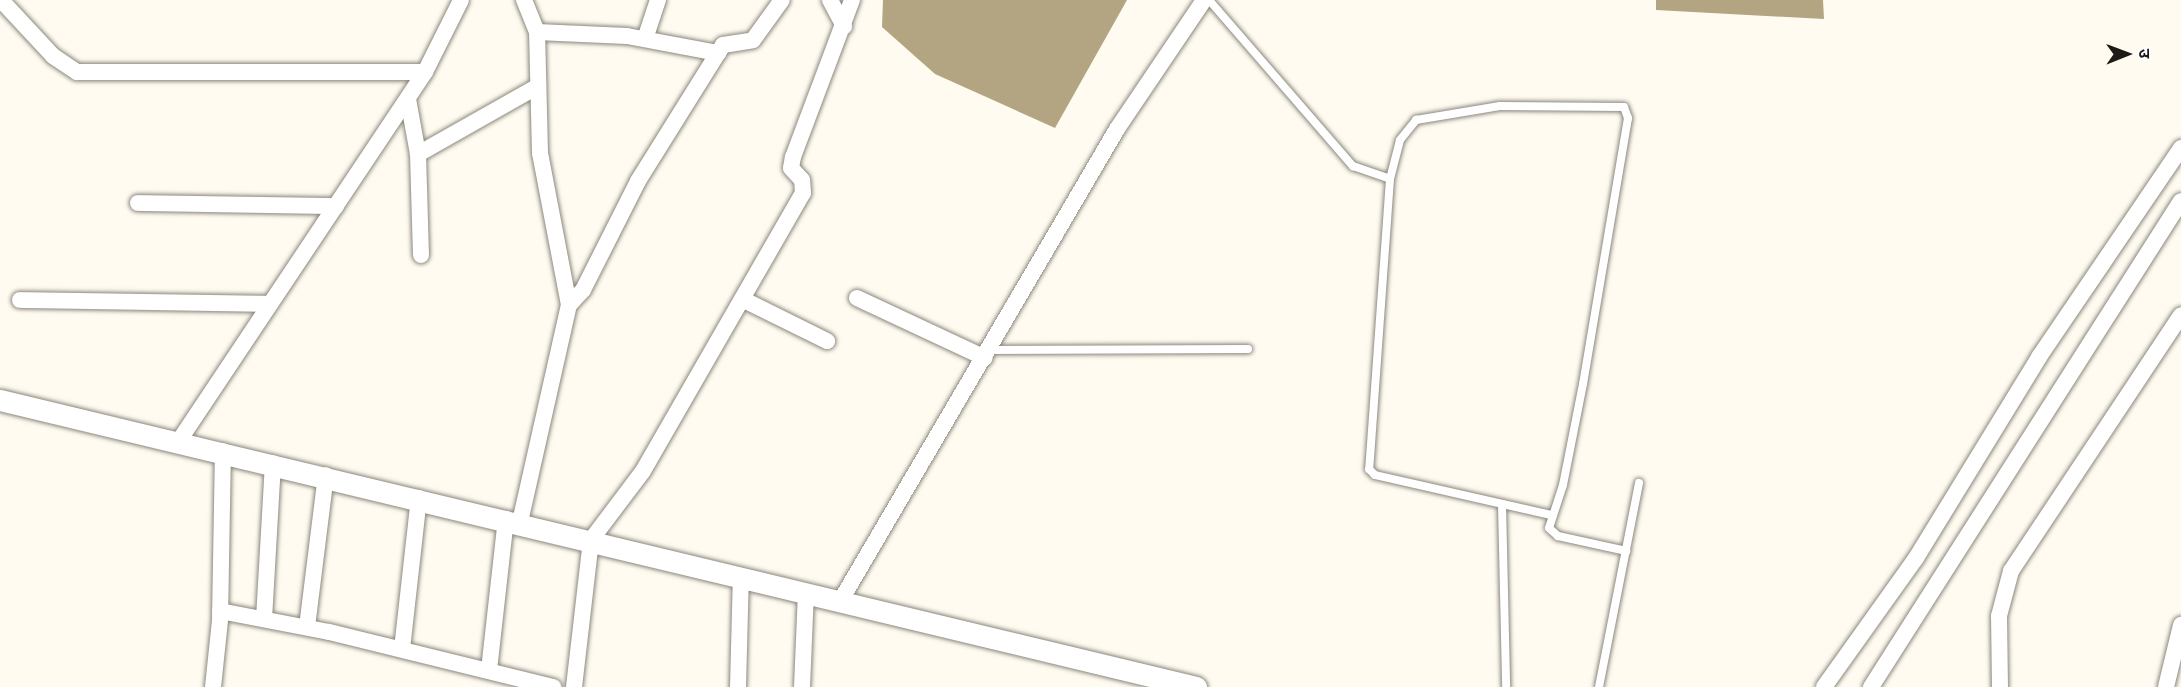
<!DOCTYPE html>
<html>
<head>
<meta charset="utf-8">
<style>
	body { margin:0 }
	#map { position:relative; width:2181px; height:687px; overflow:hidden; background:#fffbf1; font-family:Mulish,"Noto Sans Devanagari",sans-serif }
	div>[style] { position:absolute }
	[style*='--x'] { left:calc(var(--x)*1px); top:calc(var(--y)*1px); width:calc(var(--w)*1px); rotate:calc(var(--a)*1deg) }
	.water>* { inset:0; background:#b3a581 }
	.roads { filter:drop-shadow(0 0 2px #8b877c) drop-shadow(0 0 2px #8b877c) }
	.service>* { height:8px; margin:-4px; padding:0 4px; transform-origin:4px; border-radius:4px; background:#fff }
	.minor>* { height:16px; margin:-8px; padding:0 8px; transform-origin:8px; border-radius:8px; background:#fff }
	.tertiary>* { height:21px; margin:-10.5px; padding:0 10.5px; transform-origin:10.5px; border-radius:10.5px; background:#fff }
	span { translate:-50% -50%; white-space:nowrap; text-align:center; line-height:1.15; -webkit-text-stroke:4.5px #fff; paint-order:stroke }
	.north { position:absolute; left:2097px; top:24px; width:60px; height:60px; -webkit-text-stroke:4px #fff; paint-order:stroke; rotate:89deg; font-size:16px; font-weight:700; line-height:24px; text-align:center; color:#1d1b17 }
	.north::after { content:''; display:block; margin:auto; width:21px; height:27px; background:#1d1b17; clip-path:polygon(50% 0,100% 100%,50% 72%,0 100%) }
</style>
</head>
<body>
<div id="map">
	<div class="water">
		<div style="clip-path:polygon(883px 0,1127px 0,1055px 128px,935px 74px,882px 27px)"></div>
		<div style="clip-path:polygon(1656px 0,1823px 0,1824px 19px,1656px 10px)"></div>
	</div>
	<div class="roads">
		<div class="service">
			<div style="--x:1209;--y:0;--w:220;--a:49.1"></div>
			<div style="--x:1353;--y:166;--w:39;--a:19"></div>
			<div style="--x:1390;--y:179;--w:291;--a:94.1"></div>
			<div style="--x:1369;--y:469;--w:8;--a:45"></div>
			<div style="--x:1375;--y:475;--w:180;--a:12.8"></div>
			<div style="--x:1390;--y:179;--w:40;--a:-75.6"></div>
			<div style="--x:1400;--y:140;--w:26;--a:-51"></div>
			<div style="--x:1416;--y:120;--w:85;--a:-9.5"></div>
			<div style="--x:1500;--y:106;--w:124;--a:0.5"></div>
			<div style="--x:1624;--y:107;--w:12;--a:70"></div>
			<div style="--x:1628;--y:118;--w:270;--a:99.6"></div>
			<div style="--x:1583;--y:384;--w:103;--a:101.2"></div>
			<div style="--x:1563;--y:485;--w:45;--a:108"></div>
			<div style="--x:1549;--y:528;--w:12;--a:42"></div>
			<div style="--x:1558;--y:536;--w:70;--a:12.4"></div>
			<div style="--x:989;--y:350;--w:259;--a:-0.2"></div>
			<div style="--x:1502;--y:504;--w:183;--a:88.7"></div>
			<div style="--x:1599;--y:687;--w:208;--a:-78.9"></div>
		</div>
		<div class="minor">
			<div style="--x:1;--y:0;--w:76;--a:47.1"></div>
			<div style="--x:53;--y:56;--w:29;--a:34"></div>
			<div style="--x:77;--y:72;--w:348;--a:0"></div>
			<div style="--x:425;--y:72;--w:441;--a:123.7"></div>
			<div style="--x:830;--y:0;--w:30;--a:62"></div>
			<div style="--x:537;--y:32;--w:90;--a:2.5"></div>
			<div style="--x:627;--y:36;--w:93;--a:10.6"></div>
			<div style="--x:645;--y:39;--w:41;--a:-71.6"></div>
			<div style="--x:425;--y:72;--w:80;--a:-63.4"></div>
			<div style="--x:408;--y:99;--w:56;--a:79.7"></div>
			<div style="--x:418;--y:154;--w:101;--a:88.3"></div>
			<div style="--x:418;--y:154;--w:138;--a:-29.5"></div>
			<div style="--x:138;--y:203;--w:198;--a:0.9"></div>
			<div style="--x:857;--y:298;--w:141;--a:25.1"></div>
			<div style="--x:742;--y:299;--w:95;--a:26.3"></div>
			<div style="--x:20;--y:300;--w:249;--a:0.9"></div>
			<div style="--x:569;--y:305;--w:21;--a:-47"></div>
			<div style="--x:583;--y:290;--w:122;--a:-63.2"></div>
			<div style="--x:638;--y:181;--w:160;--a:-58"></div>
			<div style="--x:723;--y:45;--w:30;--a:-9"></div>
			<div style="--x:753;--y:40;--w:49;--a:-54.1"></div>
			<div style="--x:520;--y:522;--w:222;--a:-77.3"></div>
			<div style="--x:569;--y:305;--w:155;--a:-100.8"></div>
			<div style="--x:540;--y:153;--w:121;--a:-91.4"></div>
			<div style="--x:537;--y:32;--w:35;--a:-112"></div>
			<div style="--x:841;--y:600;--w:546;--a:-59.63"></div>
			<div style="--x:1117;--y:129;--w:156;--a:-56"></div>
			<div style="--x:220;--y:611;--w:111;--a:10.9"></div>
			<div style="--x:329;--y:632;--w:231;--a:13.8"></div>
			<div style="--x:264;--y:619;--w:156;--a:-86.7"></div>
			<div style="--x:307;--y:627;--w:153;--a:-82.9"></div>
			<div style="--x:402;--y:649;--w:152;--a:-83.6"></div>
			<div style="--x:489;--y:670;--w:152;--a:-83.6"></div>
			<div style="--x:213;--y:687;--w:67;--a:-84"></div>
			<div style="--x:220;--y:620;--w:169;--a:-89"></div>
			<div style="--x:574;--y:687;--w:148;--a:-83.4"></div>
			<div style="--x:591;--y:540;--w:86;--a:-53"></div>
			<div style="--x:643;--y:471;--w:321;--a:-60.1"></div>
			<div style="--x:803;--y:193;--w:13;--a:-94"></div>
			<div style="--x:802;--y:180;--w:16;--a:-133"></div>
			<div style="--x:791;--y:168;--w:11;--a:-80"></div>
			<div style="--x:793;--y:157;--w:168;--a:-69.4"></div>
			<div style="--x:738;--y:687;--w:111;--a:-88.5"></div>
			<div style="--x:802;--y:687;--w:95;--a:-87.6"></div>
			<div style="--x:1824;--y:687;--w:158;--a:-54.5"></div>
			<div style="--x:1916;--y:558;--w:236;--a:-58.5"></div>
			<div style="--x:2039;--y:357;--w:253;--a:-55.8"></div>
			<div style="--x:1871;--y:687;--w:576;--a:-57.47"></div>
			<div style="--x:2000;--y:687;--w:71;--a:-90.8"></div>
			<div style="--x:1999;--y:616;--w:47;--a:-75.1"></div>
			<div style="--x:2011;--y:571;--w:307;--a:-56.4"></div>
			<div style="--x:2166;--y:687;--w:64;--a:-76.4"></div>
		</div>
		<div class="tertiary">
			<div style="--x:0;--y:400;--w:1230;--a:13.49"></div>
		</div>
	</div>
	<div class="north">उ</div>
</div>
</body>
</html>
